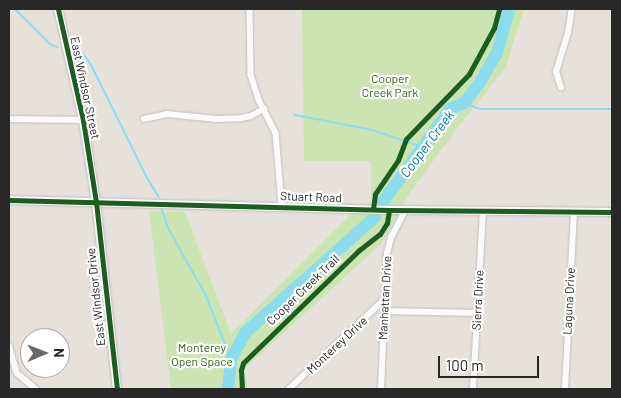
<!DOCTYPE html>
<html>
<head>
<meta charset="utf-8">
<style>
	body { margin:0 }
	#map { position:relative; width:621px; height:398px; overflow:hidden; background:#e7e1dc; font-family:Barlow,sans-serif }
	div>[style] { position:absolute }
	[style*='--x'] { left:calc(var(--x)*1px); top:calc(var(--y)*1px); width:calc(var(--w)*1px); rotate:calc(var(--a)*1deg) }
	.green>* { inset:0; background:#cbe4b2 }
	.stream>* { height:2px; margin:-1px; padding:0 1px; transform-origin:1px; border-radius:1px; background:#8bdcee }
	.river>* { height:12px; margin:-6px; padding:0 6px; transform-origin:6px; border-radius:6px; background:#8bdcee }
	.roads { filter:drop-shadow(0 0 1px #c0bebe) drop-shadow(0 0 1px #c0bebe) }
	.street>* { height:5.5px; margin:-2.75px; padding:0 2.75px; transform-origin:2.75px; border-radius:2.75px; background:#fbfafa }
	.secondary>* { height:8px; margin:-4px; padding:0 4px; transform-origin:4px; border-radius:4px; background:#fbfafa }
	.cycleway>* { height:5px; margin:-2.5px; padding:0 2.5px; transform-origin:2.5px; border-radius:2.5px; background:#1b5e20 }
	span { translate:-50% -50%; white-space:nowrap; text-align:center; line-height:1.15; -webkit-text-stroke:4.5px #fff; paint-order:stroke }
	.park-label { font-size:12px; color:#2d6715 }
	.street-label { font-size:12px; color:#282828 }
	.water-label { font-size:14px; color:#05769e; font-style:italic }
	.frame { position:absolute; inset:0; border:10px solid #282828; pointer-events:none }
	.north { position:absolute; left:20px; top:328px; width:50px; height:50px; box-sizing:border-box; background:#fff; border:1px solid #a9a9a9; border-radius:50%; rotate:89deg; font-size:14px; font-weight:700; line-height:20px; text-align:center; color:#282828 }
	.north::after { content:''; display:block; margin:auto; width:18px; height:22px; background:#6b6967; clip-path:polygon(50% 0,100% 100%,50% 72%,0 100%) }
	.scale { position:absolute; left:438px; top:356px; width:101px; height:22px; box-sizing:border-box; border:2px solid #282828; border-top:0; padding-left:6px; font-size:15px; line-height:18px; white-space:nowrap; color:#282828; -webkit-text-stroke:4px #fff; paint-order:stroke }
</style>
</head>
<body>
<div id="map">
	<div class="green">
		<div style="clip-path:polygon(302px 9px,524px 9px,505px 69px,462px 122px,406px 198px,382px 243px,244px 369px,248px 389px,171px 389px,149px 211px,185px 212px,231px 334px,352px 213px,371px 202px,371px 161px,304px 161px)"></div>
	</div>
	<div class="stream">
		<div style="--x:15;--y:9;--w:49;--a:45"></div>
		<div style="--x:50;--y:44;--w:8;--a:23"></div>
		<div style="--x:76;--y:52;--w:9;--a:21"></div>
		<div style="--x:84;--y:55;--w:12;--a:55"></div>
		<div style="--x:91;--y:65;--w:126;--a:63.6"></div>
		<div style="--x:147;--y:178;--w:22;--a:58"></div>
		<div style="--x:464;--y:103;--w:17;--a:21"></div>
		<div style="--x:480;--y:109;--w:132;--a:0"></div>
		<div style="--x:295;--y:115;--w:79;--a:10.9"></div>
		<div style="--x:373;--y:130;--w:31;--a:19"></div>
		<div style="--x:408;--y:142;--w:15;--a:20"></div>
		<div style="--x:162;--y:210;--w:19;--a:72"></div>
		<div style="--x:168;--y:228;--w:78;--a:60.8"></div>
		<div style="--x:206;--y:296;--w:68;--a:68.4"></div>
	</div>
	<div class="river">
		<div style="--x:383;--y:202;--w:115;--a:-54.2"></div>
		<div style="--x:450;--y:109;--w:15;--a:-23"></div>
		<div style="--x:464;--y:103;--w:24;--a:-52"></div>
		<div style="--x:479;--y:84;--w:36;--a:-60"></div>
		<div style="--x:497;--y:53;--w:46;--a:-74.7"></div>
		<div style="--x:228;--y:389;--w:30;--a:-84"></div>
		<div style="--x:231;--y:359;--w:31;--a:-61"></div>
		<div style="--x:246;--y:332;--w:173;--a:-41.7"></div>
	</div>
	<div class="roads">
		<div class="street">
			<div style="--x:250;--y:9;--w:66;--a:89.1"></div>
			<div style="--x:251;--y:75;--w:26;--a:72"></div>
			<div style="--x:259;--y:100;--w:37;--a:63"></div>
			<div style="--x:276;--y:133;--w:73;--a:85.3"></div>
			<div style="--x:561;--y:88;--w:17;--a:-107"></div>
			<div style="--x:556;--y:72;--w:41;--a:-72.9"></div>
			<div style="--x:568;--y:33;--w:24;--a:-81"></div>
			<div style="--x:9;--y:119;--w:74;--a:0.8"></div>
			<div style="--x:144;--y:119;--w:24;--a:-12"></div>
			<div style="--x:167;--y:114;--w:50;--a:5.7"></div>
			<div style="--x:217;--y:119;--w:24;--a:-2"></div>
			<div style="--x:241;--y:118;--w:10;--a:-11"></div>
			<div style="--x:251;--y:116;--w:15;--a:-28"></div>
			<div style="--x:385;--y:311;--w:92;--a:1.2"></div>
			<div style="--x:9;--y:345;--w:29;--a:74"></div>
			<div style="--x:17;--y:373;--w:25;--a:40"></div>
			<div style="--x:289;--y:389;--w:132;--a:-43.2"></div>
			<div style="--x:381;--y:389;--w:136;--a:-87.5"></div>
			<div style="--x:387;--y:253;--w:16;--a:-75"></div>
			<div style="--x:391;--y:238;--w:31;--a:-63"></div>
			<div style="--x:473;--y:389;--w:179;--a:-86.8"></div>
			<div style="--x:565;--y:389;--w:177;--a:-87.1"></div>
		</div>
		<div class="secondary">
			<div style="--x:58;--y:9;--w:114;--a:77.3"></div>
			<div style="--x:83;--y:120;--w:83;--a:81"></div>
			<div style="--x:96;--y:202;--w:188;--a:83.6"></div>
			<div style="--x:9;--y:200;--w:380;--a:1.5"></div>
			<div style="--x:389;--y:210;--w:223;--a:0.5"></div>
		</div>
	</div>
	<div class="cycleway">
		<div style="--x:58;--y:9;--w:114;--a:77.3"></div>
		<div style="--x:83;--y:120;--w:83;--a:81"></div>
		<div style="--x:96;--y:202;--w:188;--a:83.6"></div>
		<div style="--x:9;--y:200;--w:380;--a:1.5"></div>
		<div style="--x:389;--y:210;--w:223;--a:0.5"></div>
		<div style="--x:373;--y:209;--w:15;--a:-82"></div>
		<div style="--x:375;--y:194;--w:41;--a:-55.9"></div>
		<div style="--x:398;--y:160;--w:22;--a:-69"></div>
		<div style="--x:406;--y:139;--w:91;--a:-45.9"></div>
		<div style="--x:469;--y:74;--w:52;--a:-61.5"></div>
		<div style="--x:494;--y:28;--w:20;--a:-75"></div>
		<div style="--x:242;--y:389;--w:19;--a:-93"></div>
		<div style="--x:241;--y:370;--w:7;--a:-74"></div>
		<div style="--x:243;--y:363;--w:161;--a:-44.2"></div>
		<div style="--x:358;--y:251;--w:28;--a:-38"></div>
		<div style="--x:380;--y:234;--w:13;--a:-58"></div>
		<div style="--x:387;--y:223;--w:13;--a:-81"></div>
	</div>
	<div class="park-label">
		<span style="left:390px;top:86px">Cooper<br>Creek Park</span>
		<span style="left:202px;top:355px">Monterey<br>Open Space</span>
	</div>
	<div class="street-label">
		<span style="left:85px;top:88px;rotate:78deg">East Windsor Street</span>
		<span style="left:311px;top:197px;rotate:2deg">Stuart Road</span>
		<span style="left:303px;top:290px;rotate:-44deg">Cooper Creek Trail</span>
		<span style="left:96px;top:297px;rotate:-96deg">East Windsor Drive</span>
		<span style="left:385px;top:298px;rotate:-87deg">Manhattan Drive</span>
		<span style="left:478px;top:300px;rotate:-87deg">Sierra Drive</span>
		<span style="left:569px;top:301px;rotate:-87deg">Laguna Drive</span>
		<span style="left:337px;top:345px;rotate:-43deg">Monterey Drive</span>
	</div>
	<div class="water-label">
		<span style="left:427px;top:144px;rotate:-53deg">Cooper Creek</span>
	</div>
	<div class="frame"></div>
	<div class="north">N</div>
	<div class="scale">100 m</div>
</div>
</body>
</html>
